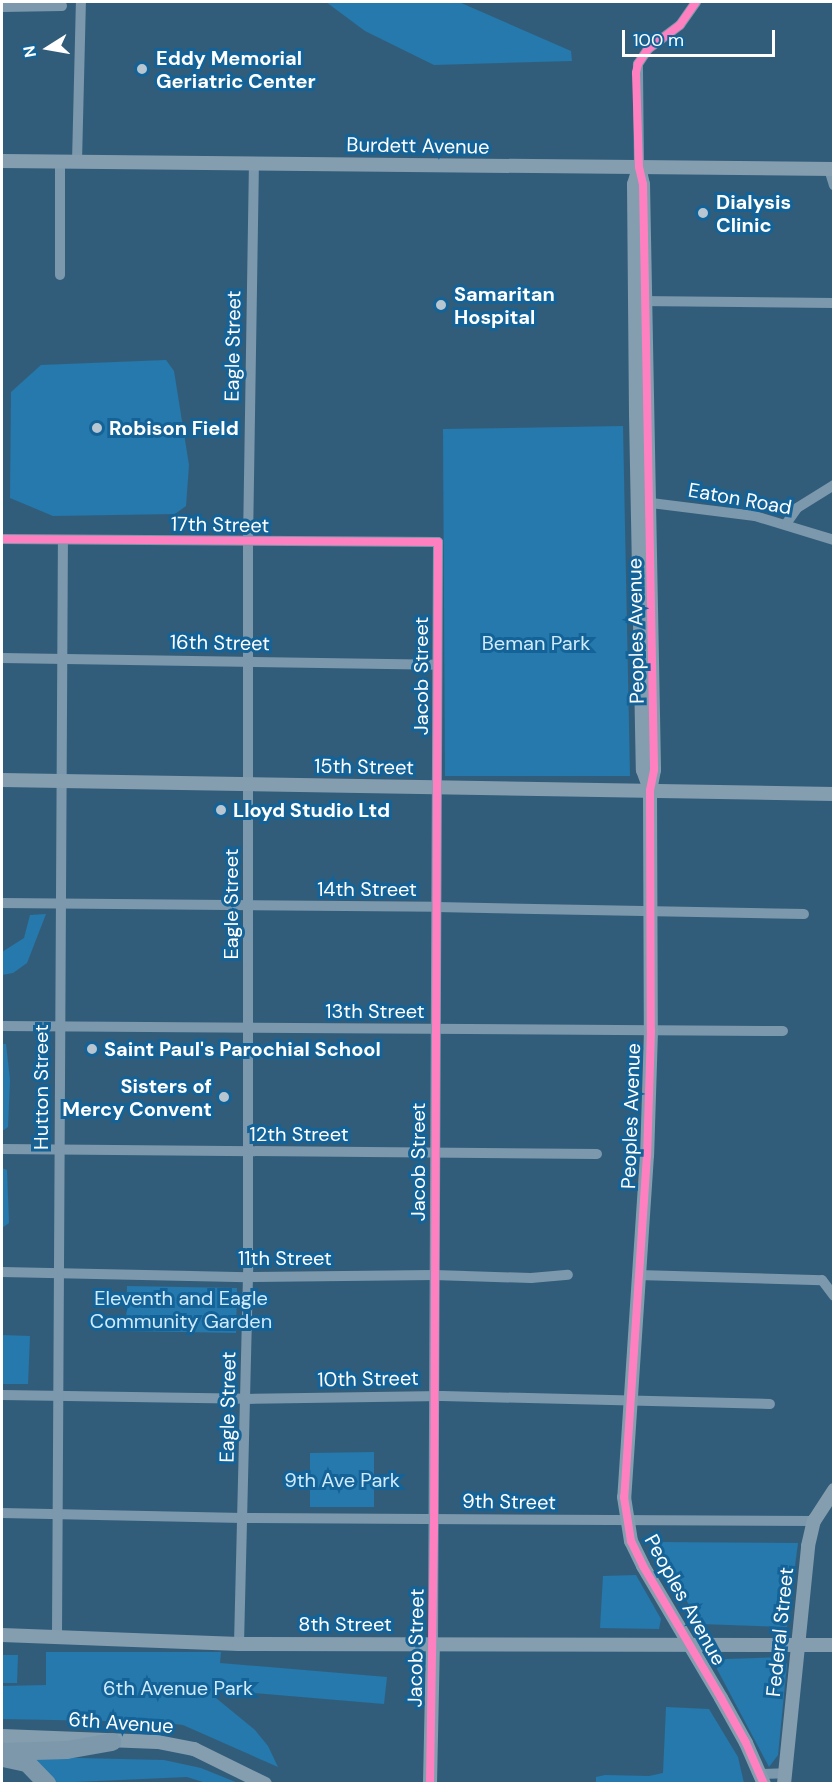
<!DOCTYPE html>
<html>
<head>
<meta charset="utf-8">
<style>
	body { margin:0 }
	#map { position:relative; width:835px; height:1785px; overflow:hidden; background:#325d7a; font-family:"DM Sans",sans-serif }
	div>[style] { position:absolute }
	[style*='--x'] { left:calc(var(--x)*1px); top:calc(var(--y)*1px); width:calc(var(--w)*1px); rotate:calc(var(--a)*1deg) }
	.green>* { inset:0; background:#2579ad }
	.street>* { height:10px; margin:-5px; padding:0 5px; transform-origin:5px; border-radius:5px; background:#7c98ad }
	.secondary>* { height:14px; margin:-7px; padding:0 7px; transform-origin:7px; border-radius:7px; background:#849eb0 }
	.highway>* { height:18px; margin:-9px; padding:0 9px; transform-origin:9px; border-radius:9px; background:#7d98ab }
	.cycleway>* { height:8px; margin:-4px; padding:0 4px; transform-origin:4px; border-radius:4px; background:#ff80c0 }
	.dots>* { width:16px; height:16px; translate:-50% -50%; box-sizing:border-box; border:3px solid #146398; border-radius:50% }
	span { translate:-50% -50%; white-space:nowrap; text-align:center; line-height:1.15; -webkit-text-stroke:6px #146398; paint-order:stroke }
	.poi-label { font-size:20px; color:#fff; font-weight:700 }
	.left { translate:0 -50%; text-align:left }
	.right { translate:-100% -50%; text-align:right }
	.street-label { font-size:20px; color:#fff }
	.park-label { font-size:20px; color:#cfebfd }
	.frame { position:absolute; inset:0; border:3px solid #fff; pointer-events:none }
	.north { position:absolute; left:18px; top:18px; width:60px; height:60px; -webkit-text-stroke:4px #146398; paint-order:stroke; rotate:259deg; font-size:16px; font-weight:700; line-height:24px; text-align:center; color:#fff }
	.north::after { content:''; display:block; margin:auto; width:21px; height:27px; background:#fff; clip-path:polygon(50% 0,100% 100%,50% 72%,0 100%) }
	.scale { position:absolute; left:622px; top:30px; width:153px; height:27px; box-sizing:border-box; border:3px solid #fff; border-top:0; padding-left:8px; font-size:18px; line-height:21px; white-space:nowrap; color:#fff; -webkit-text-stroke:4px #146398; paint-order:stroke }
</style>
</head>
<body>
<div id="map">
	<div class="green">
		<div style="clip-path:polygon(326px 2px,459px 2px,571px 51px,572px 61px,434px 65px,365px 31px)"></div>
		<div style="clip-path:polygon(166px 360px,174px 371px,189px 465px,186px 506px,175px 514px,53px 516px,10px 498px,11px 392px,41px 365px)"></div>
		<div style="clip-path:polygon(623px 426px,630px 776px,445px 776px,443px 429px)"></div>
		<div style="clip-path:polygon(46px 914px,27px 963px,13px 973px,2px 975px,2px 952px,24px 938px,30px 915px)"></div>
		<div style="clip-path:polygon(2px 1044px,6px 1044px,10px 1080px,8px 1127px,4px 1130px,2px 1130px)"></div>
		<div style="clip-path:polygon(2px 1168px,7px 1170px,9px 1223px,2px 1228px)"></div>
		<div style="clip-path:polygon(127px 1286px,237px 1288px,236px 1333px,126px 1331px)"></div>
		<div style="clip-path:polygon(2px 1335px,30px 1336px,28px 1384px,2px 1384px)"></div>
		<div style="clip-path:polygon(374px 1452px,374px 1507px,310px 1507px,310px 1453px)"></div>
		<div style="clip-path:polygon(653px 1542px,798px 1543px,787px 1627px,700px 1624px)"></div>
		<div style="clip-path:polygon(636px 1575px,661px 1619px,659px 1629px,600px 1628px,603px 1576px)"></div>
		<div style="clip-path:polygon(46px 1652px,221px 1652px,220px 1663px,387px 1677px,384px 1704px,217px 1690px,216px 1698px,255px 1730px,268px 1746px,278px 1767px,183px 1725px,158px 1722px,2px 1719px,2px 1686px,46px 1685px)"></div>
		<div style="clip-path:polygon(2px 1655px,18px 1655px,17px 1683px,2px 1683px)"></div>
		<div style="clip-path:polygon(782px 1657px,787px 1664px,778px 1755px,769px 1767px,717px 1669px,718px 1663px,726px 1659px)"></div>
		<div style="clip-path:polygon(666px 1707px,709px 1709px,738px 1757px,744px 1783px,596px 1783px,596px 1777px,605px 1775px,649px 1776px,663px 1773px)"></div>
		<div style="clip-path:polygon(36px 1757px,164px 1760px,201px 1768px,238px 1783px,206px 1783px,187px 1777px,53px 1783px,37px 1764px)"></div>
	</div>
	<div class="street">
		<div style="--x:2;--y:7;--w:60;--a:-1"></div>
		<div style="--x:77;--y:162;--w:160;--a:-88.6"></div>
		<div style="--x:639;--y:167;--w:103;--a:-90.6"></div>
		<div style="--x:638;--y:64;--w:18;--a:-56"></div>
		<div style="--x:648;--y:49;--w:40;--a:-37"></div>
		<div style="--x:680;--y:25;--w:28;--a:-55"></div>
		<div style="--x:829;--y:169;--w:17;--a:73"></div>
		<div style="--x:60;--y:275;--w:113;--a:-90"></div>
		<div style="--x:638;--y:301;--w:196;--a:0.6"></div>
		<div style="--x:643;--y:502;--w:113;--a:7.1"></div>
		<div style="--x:755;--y:516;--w:83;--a:16.9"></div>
		<div style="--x:786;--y:524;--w:19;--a:-55"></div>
		<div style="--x:797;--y:508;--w:44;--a:-31.9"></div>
		<div style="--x:2;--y:539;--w:436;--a:0.4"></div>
		<div style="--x:438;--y:542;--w:1101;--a:90.26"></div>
		<div style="--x:2;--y:658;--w:435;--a:0.9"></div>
		<div style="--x:2;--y:903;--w:434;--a:0.5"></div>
		<div style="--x:436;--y:907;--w:368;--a:1.1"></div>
		<div style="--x:2;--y:1026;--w:781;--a:0.37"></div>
		<div style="--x:2;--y:1149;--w:595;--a:0.48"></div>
		<div style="--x:2;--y:1272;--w:246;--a:1.2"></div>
		<div style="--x:248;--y:1277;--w:186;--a:-0.6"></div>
		<div style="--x:434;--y:1275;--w:97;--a:1.8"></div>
		<div style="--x:531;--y:1278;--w:37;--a:-5"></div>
		<div style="--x:638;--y:1275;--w:184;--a:1.6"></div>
		<div style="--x:822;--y:1280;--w:20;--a:53"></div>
		<div style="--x:2;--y:1395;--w:244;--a:0.9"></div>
		<div style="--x:246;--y:1399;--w:196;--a:-0.9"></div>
		<div style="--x:442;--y:1396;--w:328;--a:1.4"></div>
		<div style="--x:2;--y:1513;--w:241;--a:1.2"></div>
		<div style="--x:243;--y:1518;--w:571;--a:0.3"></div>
		<div style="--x:57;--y:1635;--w:1095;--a:-89.69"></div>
		<div style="--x:239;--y:1644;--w:381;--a:-88.6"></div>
		<div style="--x:248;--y:1263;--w:721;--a:-90"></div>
		<div style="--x:248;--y:542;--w:378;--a:-89.1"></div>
		<div style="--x:762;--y:1774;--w:23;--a:-2"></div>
	</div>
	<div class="secondary">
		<div style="--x:2;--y:161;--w:832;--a:0.55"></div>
		<div style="--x:639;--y:167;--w:17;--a:77"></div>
		<div style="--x:643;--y:184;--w:586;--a:88.92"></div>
		<div style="--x:654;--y:770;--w:21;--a:101"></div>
		<div style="--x:650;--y:791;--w:240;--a:89.8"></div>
		<div style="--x:651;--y:1031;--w:124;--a:91.8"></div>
		<div style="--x:647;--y:1155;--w:343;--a:93.8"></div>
		<div style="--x:624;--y:1497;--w:45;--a:81"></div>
		<div style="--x:631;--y:1541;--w:28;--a:64"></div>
		<div style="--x:643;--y:1566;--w:153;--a:59.4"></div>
		<div style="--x:721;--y:1698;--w:51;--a:60.9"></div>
		<div style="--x:746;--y:1743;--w:45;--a:66.3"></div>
		<div style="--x:639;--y:168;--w:17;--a:107"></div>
		<div style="--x:634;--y:184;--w:230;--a:89.5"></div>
		<div style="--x:636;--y:414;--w:356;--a:88.9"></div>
		<div style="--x:643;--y:770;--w:20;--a:70"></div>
		<div style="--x:2;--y:780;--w:832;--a:0.96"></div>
		<div style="--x:2;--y:1635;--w:237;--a:2.2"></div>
		<div style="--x:239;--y:1644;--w:595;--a:0.1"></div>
		<div style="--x:2;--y:1736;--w:156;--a:2.2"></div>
		<div style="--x:158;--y:1742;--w:37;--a:11"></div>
		<div style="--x:194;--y:1749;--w:79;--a:26.2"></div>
		<div style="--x:430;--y:1784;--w:141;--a:-88.8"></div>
		<div style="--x:784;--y:1784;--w:239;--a:-84.2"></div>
		<div style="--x:808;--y:1546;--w:26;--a:-77"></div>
		<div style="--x:814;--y:1521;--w:37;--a:-57"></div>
	</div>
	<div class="highway">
		<div style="--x:2;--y:1752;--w:65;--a:-1.8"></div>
		<div style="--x:67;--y:1750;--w:46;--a:-10.1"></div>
		<div style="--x:3;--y:1758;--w:25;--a:12"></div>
		<div style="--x:27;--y:1763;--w:29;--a:46"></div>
	</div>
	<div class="cycleway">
		<div style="--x:696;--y:2;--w:28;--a:125"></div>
		<div style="--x:680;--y:25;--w:40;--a:143"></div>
		<div style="--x:648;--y:49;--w:18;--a:124"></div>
		<div style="--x:638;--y:64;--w:9;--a:103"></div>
		<div style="--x:636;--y:73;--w:94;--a:88.2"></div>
		<div style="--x:639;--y:167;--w:17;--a:77"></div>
		<div style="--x:643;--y:184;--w:586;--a:88.92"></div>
		<div style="--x:654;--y:770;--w:21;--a:101"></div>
		<div style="--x:650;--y:791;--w:240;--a:89.8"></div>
		<div style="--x:651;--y:1031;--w:124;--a:91.8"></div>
		<div style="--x:647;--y:1155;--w:343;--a:93.8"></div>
		<div style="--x:624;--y:1497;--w:45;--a:81"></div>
		<div style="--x:631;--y:1541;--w:28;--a:64"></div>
		<div style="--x:643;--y:1566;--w:153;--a:59.4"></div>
		<div style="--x:721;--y:1698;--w:51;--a:60.9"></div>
		<div style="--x:746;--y:1743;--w:45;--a:66.3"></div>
		<div style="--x:2;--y:539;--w:436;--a:0.4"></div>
		<div style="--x:438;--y:542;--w:986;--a:90.23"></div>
		<div style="--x:434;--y:1528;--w:256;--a:90.9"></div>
	</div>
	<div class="dots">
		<div style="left:142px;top:69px;background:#b7c6d0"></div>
		<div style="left:703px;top:213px;background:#b7c6d0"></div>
		<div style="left:441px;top:305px;background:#b7c6d0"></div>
		<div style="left:97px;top:428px;background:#b7c6d0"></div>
		<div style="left:221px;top:810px;background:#b7c6d0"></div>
		<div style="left:92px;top:1049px;background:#b7c6d0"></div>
		<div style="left:224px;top:1097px;background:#b7c6d0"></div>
	</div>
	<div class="poi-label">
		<span class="left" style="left:156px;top:70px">Eddy Memorial<br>Geriatric Center</span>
		<span class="left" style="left:716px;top:214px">Dialysis<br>Clinic</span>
		<span class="left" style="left:454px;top:306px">Samaritan<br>Hospital</span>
		<span class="left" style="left:109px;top:428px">Robison Field</span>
		<span class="left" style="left:233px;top:810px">Lloyd Studio Ltd</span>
		<span class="left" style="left:104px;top:1049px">Saint Paul's Parochial School</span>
		<span class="right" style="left:212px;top:1098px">Sisters of<br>Mercy Convent</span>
	</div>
	<div class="street-label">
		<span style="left:418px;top:146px;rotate:1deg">Burdett Avenue</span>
		<span style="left:233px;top:346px;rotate:-89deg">Eagle Street</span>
		<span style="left:740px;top:499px;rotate:10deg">Eaton Road</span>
		<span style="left:220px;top:525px;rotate:1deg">17th Street</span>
		<span style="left:636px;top:631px;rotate:-91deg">Peoples Avenue</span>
		<span style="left:220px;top:643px;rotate:1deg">16th Street</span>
		<span style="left:421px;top:676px;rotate:-90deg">Jacob Street</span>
		<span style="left:364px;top:767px;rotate:1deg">15th Street</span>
		<span style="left:367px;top:889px">14th Street</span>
		<span style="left:231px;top:904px;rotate:-90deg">Eagle Street</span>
		<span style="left:375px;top:1011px">13th Street</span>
		<span style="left:41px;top:1087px;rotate:-90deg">Hutton Street</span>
		<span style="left:631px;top:1116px;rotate:-88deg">Peoples Avenue</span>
		<span style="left:299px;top:1134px">12th Street</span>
		<span style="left:418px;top:1162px;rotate:-90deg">Jacob Street</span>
		<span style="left:285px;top:1258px">11th Street</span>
		<span style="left:368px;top:1379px;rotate:-1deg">10th Street</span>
		<span style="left:228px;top:1407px;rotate:-89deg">Eagle Street</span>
		<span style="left:509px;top:1502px;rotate:1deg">9th Street</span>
		<span style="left:685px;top:1600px;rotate:61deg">Peoples Avenue</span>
		<span style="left:345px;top:1624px">8th Street</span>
		<span style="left:780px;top:1632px;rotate:-84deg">Federal Street</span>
		<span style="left:416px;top:1648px;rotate:-89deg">Jacob Street</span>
		<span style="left:121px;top:1723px;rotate:4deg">6th Avenue</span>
	</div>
	<div class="park-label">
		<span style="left:536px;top:643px">Beman Park</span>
		<span style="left:181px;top:1310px">Eleventh and Eagle<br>Community Garden</span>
		<span style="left:342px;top:1480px">9th Ave Park</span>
		<span style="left:178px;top:1688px">6th Avenue Park</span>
	</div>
	<div class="frame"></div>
	<div class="north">N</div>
	<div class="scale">100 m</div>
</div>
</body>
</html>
